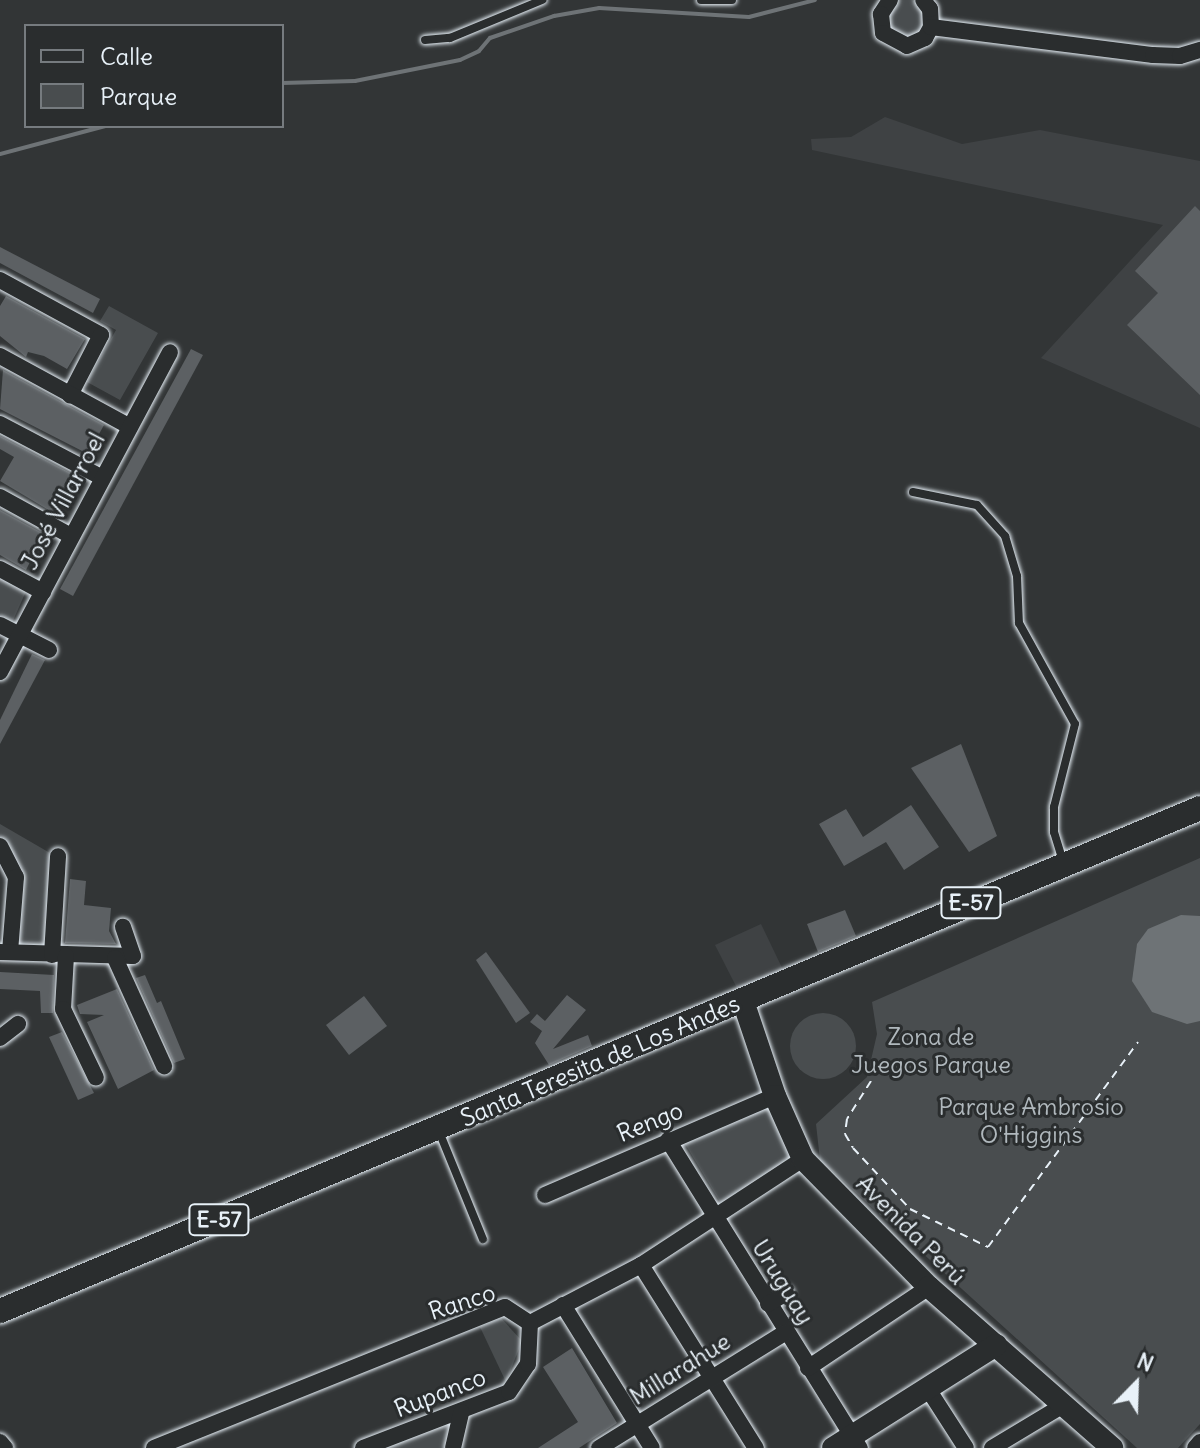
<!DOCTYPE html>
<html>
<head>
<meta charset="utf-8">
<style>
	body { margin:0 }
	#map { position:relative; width:1200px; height:1448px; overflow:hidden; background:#323536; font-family:Delius,sans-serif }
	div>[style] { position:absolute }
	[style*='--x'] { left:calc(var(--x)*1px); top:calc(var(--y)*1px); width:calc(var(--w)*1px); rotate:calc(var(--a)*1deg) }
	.built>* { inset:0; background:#3f4244 }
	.green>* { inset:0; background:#494d4f }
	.round { border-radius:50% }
	.water>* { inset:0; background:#6e7376 }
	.stream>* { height:4px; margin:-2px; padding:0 2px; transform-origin:2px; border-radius:2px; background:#6e7376 }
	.building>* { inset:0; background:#5c6063 }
	.path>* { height:2px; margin-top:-1px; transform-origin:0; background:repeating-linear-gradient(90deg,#e8f1f8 0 8px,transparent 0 14px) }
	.roads { filter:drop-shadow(0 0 2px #e8f1f8) drop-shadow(0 0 2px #e8f1f8) }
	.lane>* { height:8px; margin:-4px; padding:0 4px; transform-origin:4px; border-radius:4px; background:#2a2d2e }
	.street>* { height:16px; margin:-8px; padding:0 8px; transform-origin:8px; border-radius:8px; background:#2a2d2e }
	.secondary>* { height:22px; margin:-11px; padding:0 11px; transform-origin:11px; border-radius:11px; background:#2a2d2e }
	.primary>* { height:24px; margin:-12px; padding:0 12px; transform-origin:12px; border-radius:12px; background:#2a2d2e }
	span { translate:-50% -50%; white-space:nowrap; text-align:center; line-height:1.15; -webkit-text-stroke:6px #2a2d2e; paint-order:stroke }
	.shield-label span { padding:2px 6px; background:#2a2d2e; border:2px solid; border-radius:6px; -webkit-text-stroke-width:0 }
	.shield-label { font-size:22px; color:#e8f1f8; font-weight:700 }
	.street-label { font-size:24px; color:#e8f1f8 }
	.park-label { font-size:24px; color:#b0b8bd }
	.legend { position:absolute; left:24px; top:24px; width:260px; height:104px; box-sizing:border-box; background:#2a2d2e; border:2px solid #767b7f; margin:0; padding:10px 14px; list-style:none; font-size:24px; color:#e8f1f8 }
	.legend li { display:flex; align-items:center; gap:16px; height:40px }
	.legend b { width:40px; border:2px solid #767b7f }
	.north { position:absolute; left:1096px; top:1344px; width:80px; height:80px; -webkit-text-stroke:6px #2a2d2e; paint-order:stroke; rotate:23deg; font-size:22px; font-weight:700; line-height:32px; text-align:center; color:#e8f1f8 }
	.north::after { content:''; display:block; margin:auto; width:28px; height:36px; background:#e8f1f8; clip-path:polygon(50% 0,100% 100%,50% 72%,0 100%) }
</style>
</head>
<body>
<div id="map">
	<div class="built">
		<div style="clip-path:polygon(885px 117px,962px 144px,1040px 130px,1200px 161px,1200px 428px,1041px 358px,1163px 225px,812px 150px,811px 139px,851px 137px)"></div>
		<div style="clip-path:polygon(761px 924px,785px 974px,740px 994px,715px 945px)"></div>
	</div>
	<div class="green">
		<div class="round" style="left:887px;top:-1px;width:38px;height:38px"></div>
		<div style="clip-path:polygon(109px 306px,158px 333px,120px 400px,87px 382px,116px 330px,100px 321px)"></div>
		<div style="clip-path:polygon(0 574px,27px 589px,12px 623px,0 617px)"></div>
		<div style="clip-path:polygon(0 824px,50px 853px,46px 949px,16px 946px,21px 873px,0 837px)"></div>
		<div style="clip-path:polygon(1200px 858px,1200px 1424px,1178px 1448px,1137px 1448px,820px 1160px,816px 1124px,867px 1077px,877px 1034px,872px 1002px)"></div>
		<div class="round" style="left:790px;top:1013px;width:66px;height:66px"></div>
		<div style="clip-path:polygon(770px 1106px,795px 1157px,722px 1205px,684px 1142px)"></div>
		<div style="clip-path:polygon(501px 1318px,522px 1341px,506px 1382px,480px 1327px)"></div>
		<div style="clip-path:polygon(454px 1420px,447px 1448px,382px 1448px)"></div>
	</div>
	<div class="water">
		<div style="clip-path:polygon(1181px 915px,1200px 916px,1200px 1021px,1187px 1024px,1152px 1012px,1132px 981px,1137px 944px,1148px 929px)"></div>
	</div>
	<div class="stream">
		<div style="--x:282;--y:83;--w:73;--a:-1.6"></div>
		<div style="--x:355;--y:81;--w:107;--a:-11.3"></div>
		<div style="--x:460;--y:60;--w:21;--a:-25"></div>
		<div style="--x:479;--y:51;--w:17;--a:-50"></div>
		<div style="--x:490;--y:38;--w:68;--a:-19"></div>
		<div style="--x:554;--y:16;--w:46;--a:-10.1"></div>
		<div style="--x:599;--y:8;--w:150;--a:3.4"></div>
		<div style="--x:749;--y:17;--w:68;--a:-14.4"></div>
		<div style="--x:0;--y:154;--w:109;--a:-14.9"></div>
	</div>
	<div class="building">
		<div style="clip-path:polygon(1195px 206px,1200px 211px,1200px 395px,1127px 325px,1158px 293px,1135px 271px)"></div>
		<div style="clip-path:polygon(0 247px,100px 299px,93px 313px,0 263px)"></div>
		<div style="clip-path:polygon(6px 296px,85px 339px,67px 369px,44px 356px,28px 352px,26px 357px,0 336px,0 306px)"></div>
		<div style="clip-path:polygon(191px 349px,203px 355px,73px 596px,60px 589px)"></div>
		<div style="clip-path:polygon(3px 370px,104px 425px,88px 454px,0 409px)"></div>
		<div style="clip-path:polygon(0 436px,78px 477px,57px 515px,0 481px,14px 457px,0 449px)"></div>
		<div style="clip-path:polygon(0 510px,44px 534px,26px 570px,0 555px)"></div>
		<div style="clip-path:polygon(32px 654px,45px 660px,0 744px,0 720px)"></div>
		<div style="clip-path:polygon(961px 744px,997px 836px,969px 852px,911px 768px)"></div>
		<div style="clip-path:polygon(911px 805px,939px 847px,904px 870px,886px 842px,844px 866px,819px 824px,846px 809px,863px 837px)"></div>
		<div style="clip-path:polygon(70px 879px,86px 881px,84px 905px,111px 908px,109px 931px,116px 944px,65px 943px)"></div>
		<div style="clip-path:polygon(845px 910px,856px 936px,818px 952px,807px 924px)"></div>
		<div style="clip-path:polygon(486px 952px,530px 1013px,516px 1023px,476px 960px)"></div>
		<div style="clip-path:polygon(0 972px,54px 975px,53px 1013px,41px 1013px,40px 991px,0 989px)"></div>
		<div style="clip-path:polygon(145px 975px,157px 1003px,161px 1001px,185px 1059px,174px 1063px,136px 978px)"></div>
		<div style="clip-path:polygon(117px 989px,154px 1070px,118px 1089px,87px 1022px,104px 1015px,80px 1014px,77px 1005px)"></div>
		<div style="clip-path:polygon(567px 995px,586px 1010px,553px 1049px,588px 1035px,592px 1046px,549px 1065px,535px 1043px,542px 1031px,530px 1022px,537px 1014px,545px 1021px)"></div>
		<div style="clip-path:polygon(364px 996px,387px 1026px,349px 1055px,326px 1025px)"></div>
		<div style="clip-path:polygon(62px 1032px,94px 1093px,78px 1100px,49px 1037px)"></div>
		<div style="clip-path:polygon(572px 1348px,617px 1423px,579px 1448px,538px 1448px,578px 1422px,543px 1367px)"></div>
	</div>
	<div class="path">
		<div style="--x:871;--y:1081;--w:45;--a:122.3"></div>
		<div style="--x:847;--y:1119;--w:15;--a:98"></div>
		<div style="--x:845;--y:1134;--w:16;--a:60"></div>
		<div style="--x:853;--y:1148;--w:83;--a:46.9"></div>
		<div style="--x:910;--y:1209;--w:87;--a:26"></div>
		<div style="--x:988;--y:1247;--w:254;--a:-53.8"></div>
	</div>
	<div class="roads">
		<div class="lane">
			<div style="--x:701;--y:0;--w:31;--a:0"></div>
			<div style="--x:425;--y:40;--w:25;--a:-5"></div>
			<div style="--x:450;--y:38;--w:100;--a:-22.4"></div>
			<div style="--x:913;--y:492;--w:65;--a:11.5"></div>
			<div style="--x:977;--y:505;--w:42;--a:47.9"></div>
			<div style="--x:1005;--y:536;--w:42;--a:73.3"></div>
			<div style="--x:1017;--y:576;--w:47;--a:87.6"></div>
			<div style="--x:1019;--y:623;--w:115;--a:61"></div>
			<div style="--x:1075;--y:724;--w:86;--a:104.2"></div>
			<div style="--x:1054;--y:807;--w:25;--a:90"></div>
			<div style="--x:1054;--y:832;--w:31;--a:73"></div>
			<div style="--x:438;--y:1129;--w:119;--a:67.8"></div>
		</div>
		<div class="street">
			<div style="--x:890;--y:0;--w:17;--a:123"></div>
			<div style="--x:881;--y:14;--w:19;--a:84"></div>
			<div style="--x:883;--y:33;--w:27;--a:28"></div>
			<div style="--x:907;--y:46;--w:20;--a:-24"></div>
			<div style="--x:925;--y:38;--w:13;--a:-61"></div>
			<div style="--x:931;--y:27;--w:18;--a:-93"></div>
			<div style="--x:930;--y:9;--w:11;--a:-128"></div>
			<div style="--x:931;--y:27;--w:224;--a:7.2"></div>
			<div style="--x:1153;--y:55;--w:27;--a:2"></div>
			<div style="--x:1180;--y:56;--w:21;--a:-17"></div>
			<div style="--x:0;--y:280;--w:115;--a:28.6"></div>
			<div style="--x:101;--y:335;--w:68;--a:117.3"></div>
			<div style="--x:0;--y:356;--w:148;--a:28.6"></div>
			<div style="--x:0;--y:424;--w:114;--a:27.7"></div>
			<div style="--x:0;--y:497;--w:81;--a:28.8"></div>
			<div style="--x:0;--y:569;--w:49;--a:28.1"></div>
			<div style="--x:0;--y:625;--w:55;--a:27"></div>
			<div style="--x:0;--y:672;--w:362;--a:-62"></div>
			<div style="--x:0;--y:846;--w:35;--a:63"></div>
			<div style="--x:16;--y:877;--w:75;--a:94.6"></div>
			<div style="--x:0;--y:952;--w:133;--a:1.7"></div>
			<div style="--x:133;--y:956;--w:31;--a:-109"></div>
			<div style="--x:52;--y:955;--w:99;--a:-86.5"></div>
			<div style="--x:66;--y:956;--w:53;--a:93.2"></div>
			<div style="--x:63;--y:1009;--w:76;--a:64.4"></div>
			<div style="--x:115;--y:958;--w:119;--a:65.6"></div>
			<div style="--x:0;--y:1038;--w:23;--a:-38"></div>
			<div style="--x:668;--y:1140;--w:363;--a:58.1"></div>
			<div style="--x:545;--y:1195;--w:250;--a:-23.3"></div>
			<div style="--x:641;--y:1265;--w:216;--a:57.9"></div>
			<div style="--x:768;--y:1304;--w:21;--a:-31"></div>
			<div style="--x:563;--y:1305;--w:168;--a:58.1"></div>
			<div style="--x:808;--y:1368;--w:146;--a:-33.8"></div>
			<div style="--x:928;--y:1389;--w:70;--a:57.2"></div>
			<div style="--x:0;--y:1442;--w:8;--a:50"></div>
			<div style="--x:154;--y:1448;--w:378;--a:-21.9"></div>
			<div style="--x:505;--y:1307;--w:30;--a:33"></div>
			<div style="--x:530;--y:1323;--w:125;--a:-27.6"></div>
			<div style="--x:641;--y:1265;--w:194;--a:-33.2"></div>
			<div style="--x:363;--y:1448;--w:156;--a:-21"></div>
			<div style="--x:509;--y:1392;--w:34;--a:-56"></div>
			<div style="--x:528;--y:1364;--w:41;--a:-87.2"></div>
			<div style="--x:453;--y:1448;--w:37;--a:-77"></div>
			<div style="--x:599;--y:1448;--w:220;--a:-31.8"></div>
			<div style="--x:992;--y:1448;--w:82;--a:-31"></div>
			<div style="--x:1195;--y:1448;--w:8;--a:-50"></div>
		</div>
		<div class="secondary">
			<div style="--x:743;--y:1001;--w:100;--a:71.4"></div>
			<div style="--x:775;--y:1096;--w:69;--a:66"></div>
			<div style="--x:803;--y:1159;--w:180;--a:45.5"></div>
			<div style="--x:929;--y:1287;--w:244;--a:41.3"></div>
			<div style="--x:833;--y:1448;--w:193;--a:-32.3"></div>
		</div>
		<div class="primary">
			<div style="--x:0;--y:1311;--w:1301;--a:-22.74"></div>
		</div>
	</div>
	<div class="shield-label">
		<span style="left:971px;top:903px">E-57</span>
		<span style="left:219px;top:1220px">E-57</span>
	</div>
	<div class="street-label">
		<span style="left:63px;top:501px;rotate:-62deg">José Villarroel</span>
		<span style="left:600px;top:1061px;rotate:-23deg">Santa Teresita de Los Andes</span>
		<span style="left:650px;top:1122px;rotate:-22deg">Rengo</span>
		<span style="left:911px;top:1230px;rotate:45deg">Avenida Perú</span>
		<span style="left:783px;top:1282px;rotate:58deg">Uruguay</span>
		<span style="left:462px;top:1302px;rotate:-18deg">Ranco</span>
		<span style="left:680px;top:1369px;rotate:-32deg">Millarahue</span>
		<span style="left:440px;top:1393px;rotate:-21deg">Rupanco</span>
	</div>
	<div class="park-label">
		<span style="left:931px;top:1051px">Zona de<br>Juegos Parque</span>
		<span style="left:1031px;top:1121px">Parque Ambrosio<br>O'Higgins</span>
	</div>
	<ul class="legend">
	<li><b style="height:10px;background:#2a2d2e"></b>Calle</li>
	<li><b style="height:22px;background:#494d4f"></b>Parque</li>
	</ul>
	<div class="north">N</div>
</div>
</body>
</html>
